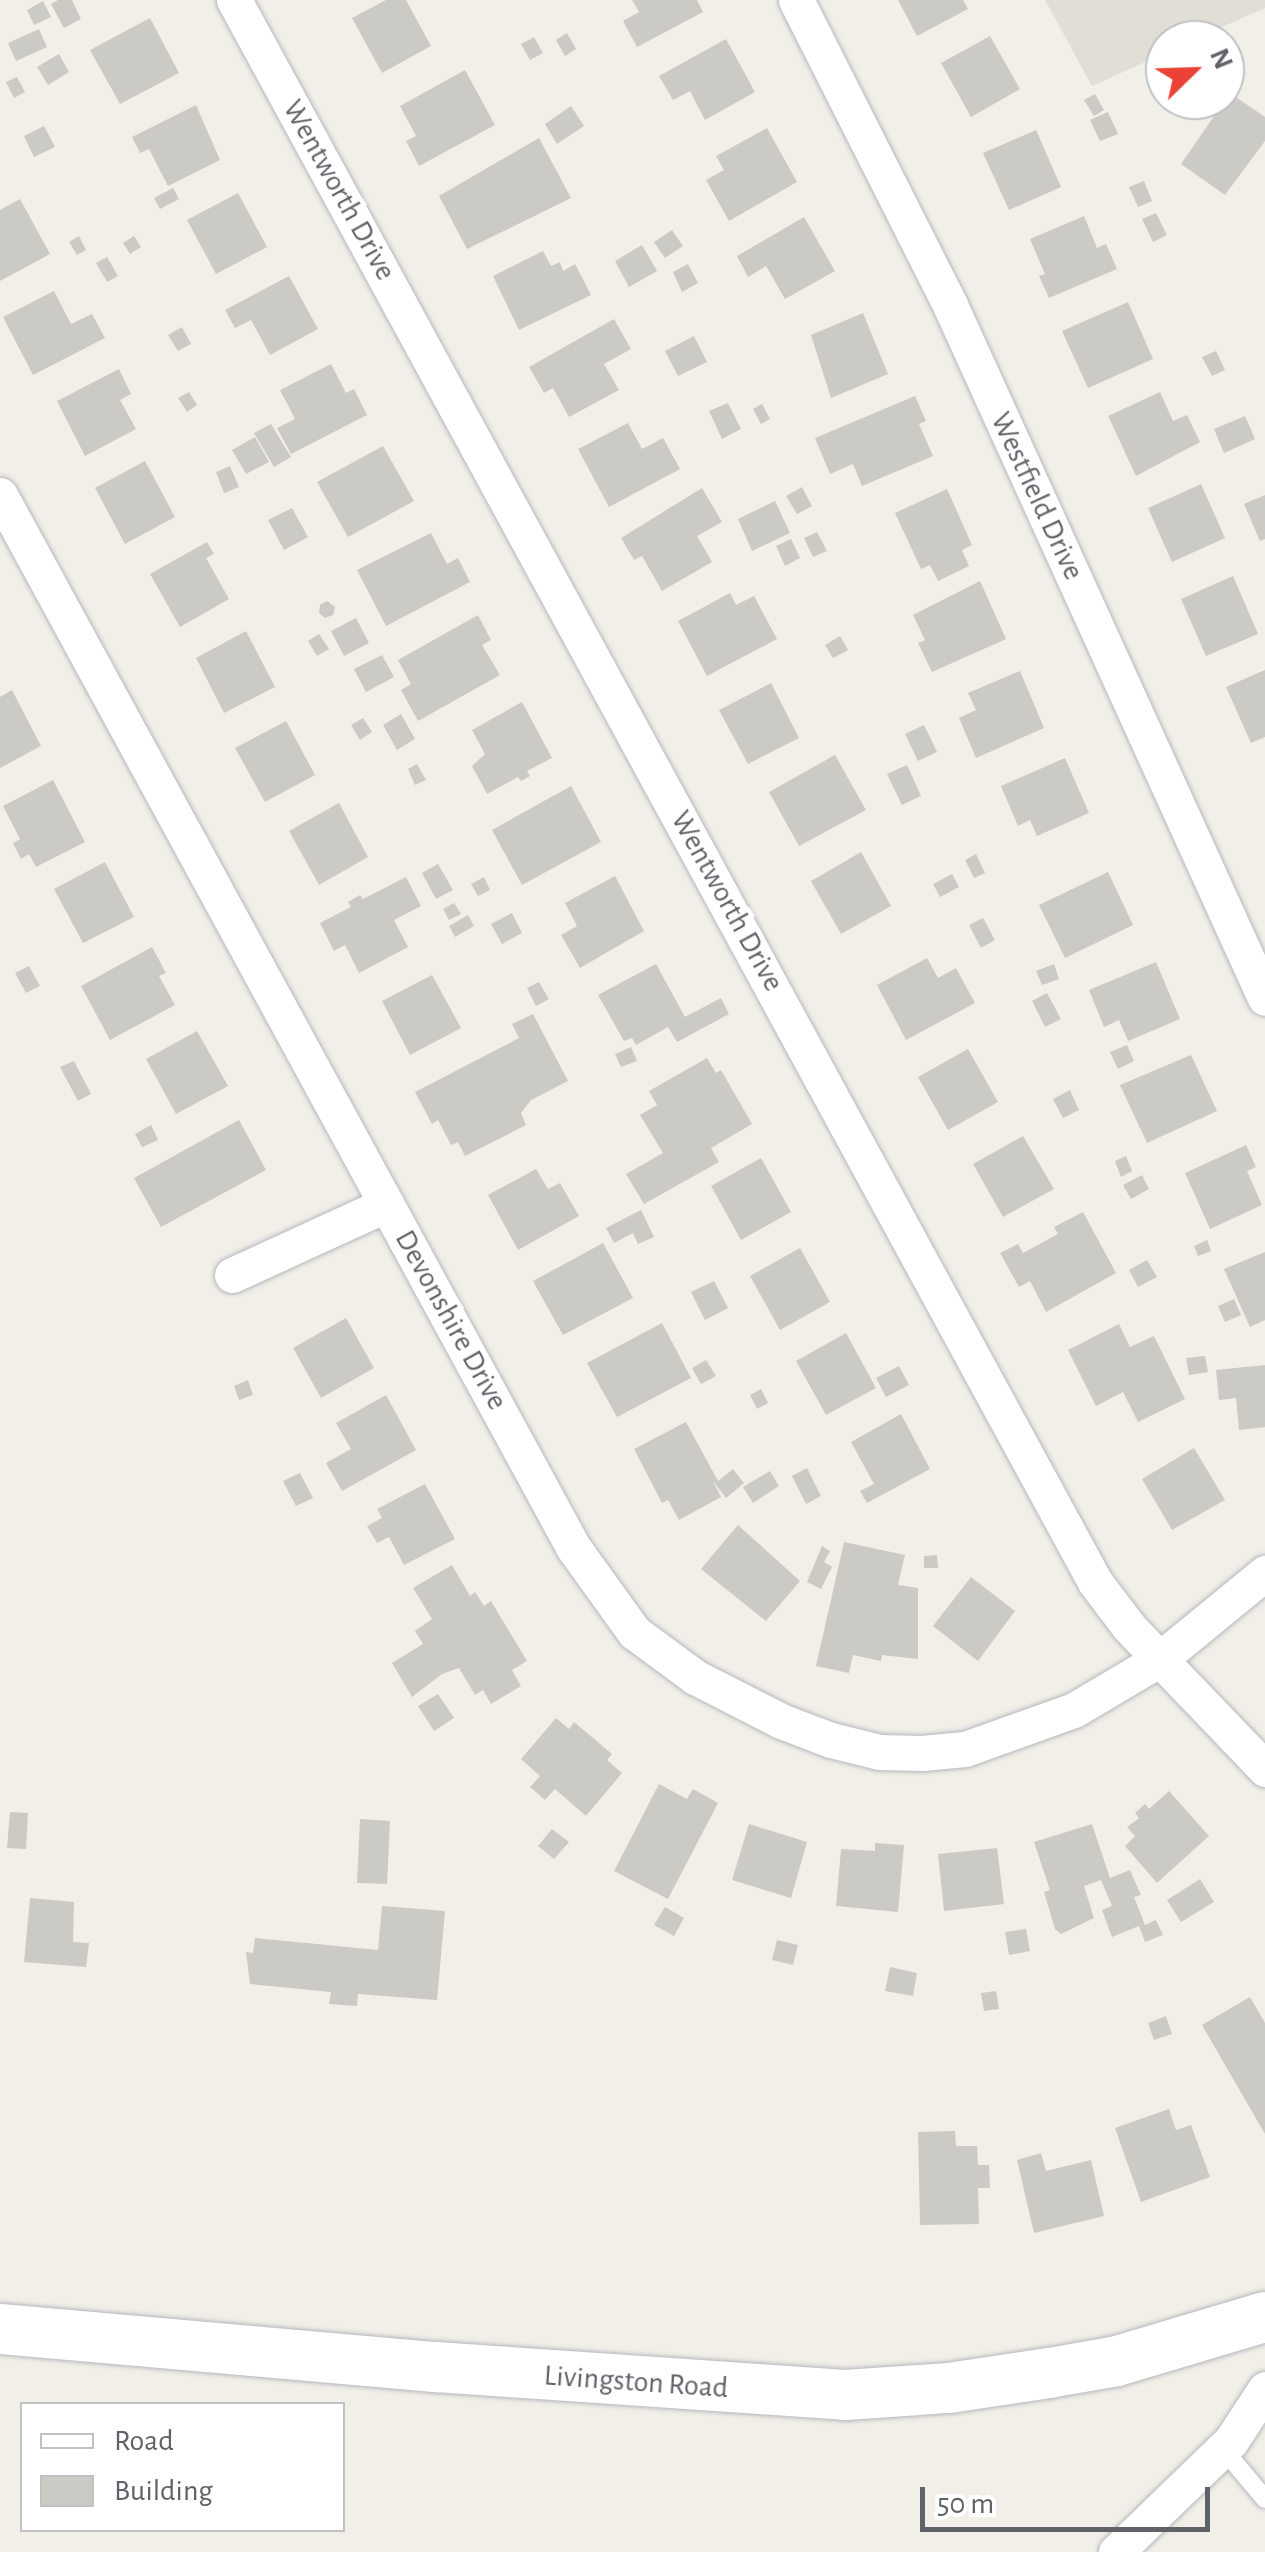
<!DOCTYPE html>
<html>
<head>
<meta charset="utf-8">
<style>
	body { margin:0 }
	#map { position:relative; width:1265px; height:2552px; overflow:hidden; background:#f1efe8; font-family:"Alegreya Sans",sans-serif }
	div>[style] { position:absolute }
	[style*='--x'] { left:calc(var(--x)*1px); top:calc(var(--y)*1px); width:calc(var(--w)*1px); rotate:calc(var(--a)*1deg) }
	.education>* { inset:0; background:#e1ded6 }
	.building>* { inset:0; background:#cccac5 }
	.roads { filter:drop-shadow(0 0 2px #b5b8bc) drop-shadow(0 0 2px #b5b8bc) }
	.service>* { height:18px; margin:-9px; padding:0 9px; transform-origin:9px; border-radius:9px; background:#fff }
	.minor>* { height:35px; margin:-17.5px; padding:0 17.5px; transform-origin:17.5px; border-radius:17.5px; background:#fff }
	.secondary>* { height:50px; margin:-25px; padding:0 25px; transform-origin:25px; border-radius:25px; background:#fff }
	span { translate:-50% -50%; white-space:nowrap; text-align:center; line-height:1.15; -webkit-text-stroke:9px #fff; paint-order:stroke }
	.street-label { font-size:30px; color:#5f6368 }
	.legend { position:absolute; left:20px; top:2402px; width:325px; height:130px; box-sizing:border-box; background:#fff; border:2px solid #bfc1c3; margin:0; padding:12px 18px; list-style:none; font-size:30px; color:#5f6368 }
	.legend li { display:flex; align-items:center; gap:20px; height:50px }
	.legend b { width:50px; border:2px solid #bfc1c3 }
	.north { position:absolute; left:1145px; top:20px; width:100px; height:100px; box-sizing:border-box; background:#fff; border:2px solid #bfc1c3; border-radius:50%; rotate:67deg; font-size:28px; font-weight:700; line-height:40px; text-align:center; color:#5f6368 }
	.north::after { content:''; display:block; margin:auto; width:35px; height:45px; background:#ea4335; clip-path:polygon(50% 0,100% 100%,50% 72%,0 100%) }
	.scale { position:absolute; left:920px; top:2487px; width:290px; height:45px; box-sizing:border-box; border:5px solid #5f6368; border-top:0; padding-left:12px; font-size:30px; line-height:35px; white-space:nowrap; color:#5f6368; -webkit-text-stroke:8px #fff; paint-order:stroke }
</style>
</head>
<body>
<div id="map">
	<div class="education">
		<div style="clip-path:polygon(1045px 0,1265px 0,1265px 8px,1193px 40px,1165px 40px,1165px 53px,1092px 86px)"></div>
	</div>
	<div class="building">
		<div style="clip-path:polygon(58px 0,72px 0,81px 19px,64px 28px,51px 4px)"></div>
		<div style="clip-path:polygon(386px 0,406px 0,431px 46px,382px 73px,352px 18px)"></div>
		<div style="clip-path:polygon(632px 0,697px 0,703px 12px,637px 47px,623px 21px,639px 12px)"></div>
		<div style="clip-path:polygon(898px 0,963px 0,968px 9px,917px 36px)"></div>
		<div style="clip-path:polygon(43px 1px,51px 17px,34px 25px,27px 10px)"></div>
		<div style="clip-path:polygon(150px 18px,179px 73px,120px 104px,90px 50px)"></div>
		<div style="clip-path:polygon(39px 29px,47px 47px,16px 61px,8px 43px)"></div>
		<div style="clip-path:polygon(567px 33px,576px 49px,565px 56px,556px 40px)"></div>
		<div style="clip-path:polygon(990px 36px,1020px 89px,971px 117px,941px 63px)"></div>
		<div style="clip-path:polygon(534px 37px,543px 53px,530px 60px,521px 44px)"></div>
		<div style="clip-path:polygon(726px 39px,755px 92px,705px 120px,690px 91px,673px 100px,659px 76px)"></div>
		<div style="clip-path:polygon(59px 54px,69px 72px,48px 85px,37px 67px)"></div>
		<div style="clip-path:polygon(465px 70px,495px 125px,419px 166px,406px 141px,416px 136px,400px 106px)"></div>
		<div style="clip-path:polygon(17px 77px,25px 92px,14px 98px,6px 82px)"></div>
		<div style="clip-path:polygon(1230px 93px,1265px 117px,1265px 141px,1225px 195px,1181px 164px)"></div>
		<div style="clip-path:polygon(1095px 94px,1104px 110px,1094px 116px,1084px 100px)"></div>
		<div style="clip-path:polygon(196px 105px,220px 160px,168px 186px,149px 149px,140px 153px,132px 137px)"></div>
		<div style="clip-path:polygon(571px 106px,584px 126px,557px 144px,545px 124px)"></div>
		<div style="clip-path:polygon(1108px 112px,1118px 134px,1100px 141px,1090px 120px)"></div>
		<div style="clip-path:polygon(44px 126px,55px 147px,34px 157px,24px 136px)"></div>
		<div style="clip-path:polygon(767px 128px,797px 182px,729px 221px,706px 180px,724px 170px,716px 156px)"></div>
		<div style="clip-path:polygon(1036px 130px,1061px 187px,1009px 210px,983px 153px)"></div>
		<div style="clip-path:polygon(539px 138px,571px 198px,467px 249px,439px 196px)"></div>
		<div style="clip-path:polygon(1144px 181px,1152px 201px,1138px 207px,1129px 187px)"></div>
		<div style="clip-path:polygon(173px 188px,179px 199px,160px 209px,154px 198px)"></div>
		<div style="clip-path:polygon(238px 193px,267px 247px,216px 274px,187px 220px)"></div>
		<div style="clip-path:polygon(20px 199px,50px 254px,0 281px,0 210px)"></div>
		<div style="clip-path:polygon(1156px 213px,1167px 235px,1153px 242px,1142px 219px)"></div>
		<div style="clip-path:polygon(1084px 216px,1097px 248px,1106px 244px,1117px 269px,1049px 298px,1039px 276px,1045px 274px,1030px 239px)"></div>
		<div style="clip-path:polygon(804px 217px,835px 271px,785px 299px,766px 266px,748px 277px,737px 256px)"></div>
		<div style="clip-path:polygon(672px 230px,683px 246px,665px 258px,654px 242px)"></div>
		<div style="clip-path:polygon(79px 236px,86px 250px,77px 255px,69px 242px)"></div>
		<div style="clip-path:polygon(134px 236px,141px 247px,130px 254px,123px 243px)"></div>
		<div style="clip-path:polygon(642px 245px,657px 271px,629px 287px,615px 261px)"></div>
		<div style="clip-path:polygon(543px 251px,551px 266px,560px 262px,563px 271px,575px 264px,591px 295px,519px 330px,493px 276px)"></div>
		<div style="clip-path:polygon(107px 257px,118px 276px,107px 282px,96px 263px)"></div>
		<div style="clip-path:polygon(688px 264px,698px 283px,682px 292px,673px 272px)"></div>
		<div style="clip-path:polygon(289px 276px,318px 329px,270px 355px,251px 320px,235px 328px,225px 310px)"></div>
		<div style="clip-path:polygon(54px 291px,71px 324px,92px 314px,105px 338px,33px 375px,3px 317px)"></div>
		<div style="clip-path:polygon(1128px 302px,1153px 359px,1088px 388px,1062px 331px)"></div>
		<div style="clip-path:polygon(863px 313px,888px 374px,831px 398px,811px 335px)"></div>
		<div style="clip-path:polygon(614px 319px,631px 349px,604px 364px,619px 390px,569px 417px,553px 388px,544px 393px,529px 367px)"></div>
		<div style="clip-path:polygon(182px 327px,191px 344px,178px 351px,168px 335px)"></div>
		<div style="clip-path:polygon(694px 336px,707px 362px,678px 376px,665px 351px)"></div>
		<div style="clip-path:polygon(1216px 351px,1225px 370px,1212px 376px,1202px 357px)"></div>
		<div style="clip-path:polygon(331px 364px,346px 393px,354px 389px,367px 415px,291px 454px,277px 428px,295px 419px,280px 390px)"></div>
		<div style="clip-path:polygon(119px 369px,131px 394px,120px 400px,136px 429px,85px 456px,57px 401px)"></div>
		<div style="clip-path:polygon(189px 392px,197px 405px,187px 412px,178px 398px)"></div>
		<div style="clip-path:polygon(1160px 392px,1173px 421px,1187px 415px,1200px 442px,1136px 476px,1108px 416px)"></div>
		<div style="clip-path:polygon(915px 396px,926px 421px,919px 424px,933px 456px,862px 486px,853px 464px,830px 474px,815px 438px)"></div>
		<div style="clip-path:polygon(728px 403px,741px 429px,722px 439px,709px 411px)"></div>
		<div style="clip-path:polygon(762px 404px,770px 419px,761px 424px,753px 409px)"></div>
		<div style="clip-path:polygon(1245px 416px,1255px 439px,1224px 453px,1214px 429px)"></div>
		<div style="clip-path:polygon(628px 423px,642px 449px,663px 438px,680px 469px,609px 507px,578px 449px)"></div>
		<div style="clip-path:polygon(271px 424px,291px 457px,274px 467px,254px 433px)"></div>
		<div style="clip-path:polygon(255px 437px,269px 462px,246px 474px,232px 450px)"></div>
		<div style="clip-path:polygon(383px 446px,414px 501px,348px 537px,317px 482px)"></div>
		<div style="clip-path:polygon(145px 461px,175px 517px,125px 544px,95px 488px)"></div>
		<div style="clip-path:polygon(230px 466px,239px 487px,224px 493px,216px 472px)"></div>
		<div style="clip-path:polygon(1201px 484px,1225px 538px,1172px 562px,1148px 508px)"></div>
		<div style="clip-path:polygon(802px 487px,812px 506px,797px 514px,786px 496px)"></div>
		<div style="clip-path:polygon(702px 488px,722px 522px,697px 536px,712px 562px,662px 591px,642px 556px,634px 560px,621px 538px)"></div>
		<div style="clip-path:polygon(947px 489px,972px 545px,962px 550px,969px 566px,938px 581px,930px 565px,921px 569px,895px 513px)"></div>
		<div style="clip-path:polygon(1265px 495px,1265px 539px,1260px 541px,1244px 504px)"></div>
		<div style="clip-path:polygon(775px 501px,790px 533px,752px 551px,738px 519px)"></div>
		<div style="clip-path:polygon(292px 508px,308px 537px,284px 550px,268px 520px)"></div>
		<div style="clip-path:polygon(817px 532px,827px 551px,813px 557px,804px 538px)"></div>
		<div style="clip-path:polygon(431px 533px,447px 564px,458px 558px,470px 582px,386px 626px,357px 570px)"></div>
		<div style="clip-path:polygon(791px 539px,800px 558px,785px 566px,776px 546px)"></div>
		<div style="clip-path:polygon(207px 542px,214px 554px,206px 558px,229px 599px,180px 627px,150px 574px)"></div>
		<div style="clip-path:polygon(1233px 576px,1258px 634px,1206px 656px,1181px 599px)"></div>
		<div style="clip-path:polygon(980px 581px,1006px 639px,932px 672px,918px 643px,925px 640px,913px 615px)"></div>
		<div style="clip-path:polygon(730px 593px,736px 605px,754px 596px,777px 639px,707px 676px,678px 621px)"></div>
		<div style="clip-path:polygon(327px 601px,335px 607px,333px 615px,325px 618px,319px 613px,320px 605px)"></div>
		<div style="clip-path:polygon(478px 615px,491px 640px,482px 645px,500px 675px,418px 721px,401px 690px,411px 684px,398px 660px)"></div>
		<div style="clip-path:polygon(356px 618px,369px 643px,344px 656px,331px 631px)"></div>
		<div style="clip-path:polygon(246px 631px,275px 687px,224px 713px,196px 658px)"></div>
		<div style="clip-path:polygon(319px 634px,329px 649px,317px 656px,308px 641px)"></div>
		<div style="clip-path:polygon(840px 636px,848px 650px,833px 658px,825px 645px)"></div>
		<div style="clip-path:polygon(382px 655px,394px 677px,366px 692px,354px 669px)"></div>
		<div style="clip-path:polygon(1265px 670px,1265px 737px,1251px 743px,1226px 687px)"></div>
		<div style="clip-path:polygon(1020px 671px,1044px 728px,976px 758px,959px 718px,976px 710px,968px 693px)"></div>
		<div style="clip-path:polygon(771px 683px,799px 738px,748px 764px,719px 710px)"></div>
		<div style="clip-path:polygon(12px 690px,41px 746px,0 768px,0 697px)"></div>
		<div style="clip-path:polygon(522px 702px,552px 758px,527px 771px,530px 776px,521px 781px,518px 777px,487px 794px,472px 766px,485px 754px,472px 730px)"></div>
		<div style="clip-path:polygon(401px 714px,415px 739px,397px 750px,383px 725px)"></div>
		<div style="clip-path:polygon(363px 718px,372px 732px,360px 740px,351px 725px)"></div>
		<div style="clip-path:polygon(286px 721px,315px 775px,265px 802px,235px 748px)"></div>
		<div style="clip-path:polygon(924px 725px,937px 752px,918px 761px,905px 734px)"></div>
		<div style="clip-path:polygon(835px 755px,866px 810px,799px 846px,769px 792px)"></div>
		<div style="clip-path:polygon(1065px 758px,1089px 813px,1037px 836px,1030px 820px,1018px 826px,1001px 786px)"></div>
		<div style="clip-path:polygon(417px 764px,426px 780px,415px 785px,408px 769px)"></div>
		<div style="clip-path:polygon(907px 765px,921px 796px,902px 805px,887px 774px)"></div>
		<div style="clip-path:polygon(53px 780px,85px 842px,36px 867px,29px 854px,21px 859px,13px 843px,20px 839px,3px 806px)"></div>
		<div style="clip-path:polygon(571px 786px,601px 842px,522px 885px,492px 830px)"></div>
		<div style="clip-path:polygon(339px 803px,368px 857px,319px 885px,289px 831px)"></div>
		<div style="clip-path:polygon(861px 852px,891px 906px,841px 934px,811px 881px)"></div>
		<div style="clip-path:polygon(976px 854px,985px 873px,974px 878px,965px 860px)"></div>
		<div style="clip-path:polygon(105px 862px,134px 917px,83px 943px,54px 889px)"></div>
		<div style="clip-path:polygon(438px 864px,453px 890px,436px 899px,422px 873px)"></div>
		<div style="clip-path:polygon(1108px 872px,1133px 925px,1065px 958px,1039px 905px)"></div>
		<div style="clip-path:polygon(952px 874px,959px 887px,940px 897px,933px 884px)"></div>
		<div style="clip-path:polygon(615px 876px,644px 931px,580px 968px,561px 935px,577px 926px,565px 903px)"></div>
		<div style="clip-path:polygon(406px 877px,421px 906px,394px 920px,408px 947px,359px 973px,345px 945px,334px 951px,320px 923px,351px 907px,348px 902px,360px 895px,363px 899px)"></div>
		<div style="clip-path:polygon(484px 877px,490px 890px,478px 896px,471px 884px)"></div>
		<div style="clip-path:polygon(454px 903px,461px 914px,449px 920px,443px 909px)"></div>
		<div style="clip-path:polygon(512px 913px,522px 933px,502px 944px,491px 924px)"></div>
		<div style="clip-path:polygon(468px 915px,474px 926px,455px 937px,449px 926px)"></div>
		<div style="clip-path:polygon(983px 918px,995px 940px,981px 948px,969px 925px)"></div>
		<div style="clip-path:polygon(152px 947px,166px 973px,159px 976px,175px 1005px,110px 1040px,81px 986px)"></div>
		<div style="clip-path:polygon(927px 958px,938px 978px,956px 968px,975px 1003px,906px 1040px,877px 985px)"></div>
		<div style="clip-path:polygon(1156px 962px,1180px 1019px,1128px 1041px,1119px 1020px,1104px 1027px,1089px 990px)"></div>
		<div style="clip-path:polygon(656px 964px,685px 1017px,721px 998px,729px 1014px,677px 1042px,668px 1027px,636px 1045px,632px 1038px,624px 1041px,598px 995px)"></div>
		<div style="clip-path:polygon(1054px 964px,1059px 979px,1042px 985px,1036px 971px)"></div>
		<div style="clip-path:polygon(29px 966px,40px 986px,26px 993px,15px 973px)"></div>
		<div style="clip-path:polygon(432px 975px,461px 1028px,410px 1055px,382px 1001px)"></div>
		<div style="clip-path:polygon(539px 982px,549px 999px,536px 1006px,527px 988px)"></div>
		<div style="clip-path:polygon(1047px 993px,1061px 1019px,1045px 1027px,1032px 1001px)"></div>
		<div style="clip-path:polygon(533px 1014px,568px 1081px,531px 1100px,521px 1113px,526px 1125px,465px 1156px,458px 1142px,451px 1145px,438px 1120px,432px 1124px,415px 1092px,519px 1038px,512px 1024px)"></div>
		<div style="clip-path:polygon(197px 1031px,228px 1086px,176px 1114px,146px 1059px)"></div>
		<div style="clip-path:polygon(1127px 1045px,1134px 1061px,1118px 1069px,1110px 1052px)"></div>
		<div style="clip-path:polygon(631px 1047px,637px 1061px,621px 1067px,615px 1054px)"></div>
		<div style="clip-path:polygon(968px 1049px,998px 1102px,948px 1130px,918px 1077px)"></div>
		<div style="clip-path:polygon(1191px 1055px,1217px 1111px,1147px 1143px,1120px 1085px)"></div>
		<div style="clip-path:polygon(707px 1058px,716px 1073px,721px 1070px,752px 1124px,711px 1148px,719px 1162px,644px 1204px,626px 1174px,663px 1153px,640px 1115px,657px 1105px,649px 1091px)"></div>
		<div style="clip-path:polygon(74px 1061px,91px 1094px,78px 1101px,60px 1067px)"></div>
		<div style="clip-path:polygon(1070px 1090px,1079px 1110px,1063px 1118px,1053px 1099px)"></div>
		<div style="clip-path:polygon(239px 1120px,266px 1170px,161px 1227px,134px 1178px)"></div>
		<div style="clip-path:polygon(151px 1125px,158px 1140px,142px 1147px,135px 1134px)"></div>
		<div style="clip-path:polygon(1023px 1136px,1054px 1189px,1003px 1217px,973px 1164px)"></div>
		<div style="clip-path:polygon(1246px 1145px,1256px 1167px,1247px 1171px,1262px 1205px,1210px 1229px,1185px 1173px)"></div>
		<div style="clip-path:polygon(1126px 1156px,1132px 1171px,1121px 1177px,1115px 1161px)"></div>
		<div style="clip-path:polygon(761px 1158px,791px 1212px,741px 1240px,711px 1186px)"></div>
		<div style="clip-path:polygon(536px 1169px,548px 1189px,560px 1183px,579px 1216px,518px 1250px,488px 1195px)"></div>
		<div style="clip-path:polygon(1142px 1175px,1149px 1189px,1131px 1199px,1123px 1185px)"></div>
		<div style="clip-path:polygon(641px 1210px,654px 1237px,638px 1244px,633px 1233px,614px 1243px,606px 1228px)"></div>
		<div style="clip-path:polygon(1083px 1212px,1116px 1273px,1046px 1312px,1030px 1281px,1019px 1287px,1000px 1253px,1018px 1244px,1023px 1253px,1058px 1234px,1054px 1227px)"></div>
		<div style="clip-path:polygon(1207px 1240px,1211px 1251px,1198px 1256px,1194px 1246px)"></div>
		<div style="clip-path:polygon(603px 1243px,633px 1298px,563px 1335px,533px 1281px)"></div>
		<div style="clip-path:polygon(800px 1248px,830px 1302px,780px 1330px,750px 1276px)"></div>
		<div style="clip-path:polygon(1265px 1252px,1265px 1320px,1250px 1327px,1224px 1269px)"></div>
		<div style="clip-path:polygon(1147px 1260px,1157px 1277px,1138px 1287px,1129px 1270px)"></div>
		<div style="clip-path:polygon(714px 1281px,728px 1308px,705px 1320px,691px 1292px)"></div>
		<div style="clip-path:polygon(1234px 1299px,1241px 1315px,1225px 1322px,1218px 1306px)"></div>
		<div style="clip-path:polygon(346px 1318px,374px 1368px,321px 1398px,293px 1348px)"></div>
		<div style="clip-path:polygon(662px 1323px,691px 1378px,617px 1417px,587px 1363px)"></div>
		<div style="clip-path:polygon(1119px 1324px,1130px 1347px,1154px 1336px,1185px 1399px,1138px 1422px,1123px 1392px,1096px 1406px,1068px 1350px)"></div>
		<div style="clip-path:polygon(846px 1333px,876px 1388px,826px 1415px,796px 1361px)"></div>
		<div style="clip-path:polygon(1205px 1356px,1208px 1372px,1189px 1375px,1186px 1358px)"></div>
		<div style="clip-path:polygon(706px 1360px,716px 1376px,701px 1384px,692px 1368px)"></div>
		<div style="clip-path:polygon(1265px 1365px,1265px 1427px,1239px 1430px,1236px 1398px,1219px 1400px,1216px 1370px)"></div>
		<div style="clip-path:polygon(899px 1366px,909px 1385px,886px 1397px,876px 1378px)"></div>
		<div style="clip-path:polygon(248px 1380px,253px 1395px,239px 1400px,234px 1386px)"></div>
		<div style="clip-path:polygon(761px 1389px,768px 1403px,757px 1409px,750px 1395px)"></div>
		<div style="clip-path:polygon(386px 1395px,416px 1450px,342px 1491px,326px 1463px,351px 1449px,336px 1423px)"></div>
		<div style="clip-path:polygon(901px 1414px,930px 1469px,867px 1503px,860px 1491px,874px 1484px,851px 1442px)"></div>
		<div style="clip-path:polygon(686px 1422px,718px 1481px,733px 1469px,744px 1483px,726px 1498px,713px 1481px,721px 1497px,679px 1520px,668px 1500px,662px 1503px,634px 1449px)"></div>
		<div style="clip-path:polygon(1194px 1448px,1225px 1500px,1172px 1530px,1142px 1479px)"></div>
		<div style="clip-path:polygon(807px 1468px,821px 1496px,806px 1504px,792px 1476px)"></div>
		<div style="clip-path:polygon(770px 1471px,779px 1486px,753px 1503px,743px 1487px)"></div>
		<div style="clip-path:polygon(300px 1473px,313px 1498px,296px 1506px,283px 1481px)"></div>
		<div style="clip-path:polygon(425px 1484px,455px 1539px,404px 1565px,389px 1537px,377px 1543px,367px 1526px,382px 1518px,377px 1509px)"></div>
		<div style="clip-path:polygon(738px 1525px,800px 1581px,766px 1621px,701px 1569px)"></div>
		<div style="clip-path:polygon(844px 1542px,905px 1555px,898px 1585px,918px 1588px,918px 1659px,882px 1655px,881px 1661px,853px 1655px,849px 1673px,816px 1666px)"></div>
		<div style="clip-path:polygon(822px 1546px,830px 1551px,824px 1562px,832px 1567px,821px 1589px,807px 1582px)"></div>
		<div style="clip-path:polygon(937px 1555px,938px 1568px,924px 1568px,924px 1556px)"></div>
		<div style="clip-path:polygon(452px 1565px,470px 1596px,475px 1592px,484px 1606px,491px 1601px,527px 1661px,512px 1670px,521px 1686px,491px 1704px,483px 1690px,475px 1695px,459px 1668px,442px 1674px,412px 1697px,392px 1663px,423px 1644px,415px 1631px,432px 1619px,413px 1588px)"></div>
		<div style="clip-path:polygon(971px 1577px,1015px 1611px,978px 1661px,933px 1626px)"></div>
		<div style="clip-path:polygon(438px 1694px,454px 1718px,434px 1731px,418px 1706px)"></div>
		<div style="clip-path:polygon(556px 1718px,569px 1729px,574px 1722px,612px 1754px,607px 1760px,622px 1773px,586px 1816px,555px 1789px,545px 1800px,530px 1787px,540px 1776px,521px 1759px)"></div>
		<div style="clip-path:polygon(659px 1784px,687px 1799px,693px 1789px,718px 1803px,668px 1899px,614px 1871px)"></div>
		<div style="clip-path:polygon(1169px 1791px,1209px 1836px,1157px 1883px,1125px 1846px,1135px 1836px,1127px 1827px,1139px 1818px,1135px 1813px,1145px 1804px,1149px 1809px)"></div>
		<div style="clip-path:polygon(10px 1812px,28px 1813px,26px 1849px,7px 1848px)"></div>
		<div style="clip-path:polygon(360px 1819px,390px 1821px,387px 1884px,357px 1883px)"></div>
		<div style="clip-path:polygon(749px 1824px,807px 1842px,791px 1898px,732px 1880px)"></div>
		<div style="clip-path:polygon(1092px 1824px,1110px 1878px,1130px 1870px,1141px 1895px,1134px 1897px,1145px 1925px,1156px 1920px,1163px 1935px,1145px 1942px,1139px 1926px,1112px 1937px,1102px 1910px,1112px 1906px,1101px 1880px,1084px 1886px,1094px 1918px,1061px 1934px,1055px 1929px,1044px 1892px,1050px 1890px,1034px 1842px)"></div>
		<div style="clip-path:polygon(552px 1829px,569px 1842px,554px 1859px,538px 1846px)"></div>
		<div style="clip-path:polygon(875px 1843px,904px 1845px,898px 1912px,836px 1906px,841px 1849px,875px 1851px)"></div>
		<div style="clip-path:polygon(997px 1848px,1004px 1904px,944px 1911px,938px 1854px)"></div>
		<div style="clip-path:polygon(1200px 1879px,1214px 1902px,1181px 1922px,1167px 1900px)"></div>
		<div style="clip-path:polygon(30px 1898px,74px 1902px,73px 1942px,89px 1943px,86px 1967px,24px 1962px)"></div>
		<div style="clip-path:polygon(382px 1906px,445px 1911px,437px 2000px,358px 1994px,357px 2006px,329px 2004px,331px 1992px,250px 1984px,246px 1952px,253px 1953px,255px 1938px,378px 1950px)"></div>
		<div style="clip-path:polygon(665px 1907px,684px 1918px,674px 1936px,654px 1925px)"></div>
		<div style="clip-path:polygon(1026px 1929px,1030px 1951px,1009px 1955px,1005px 1932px)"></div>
		<div style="clip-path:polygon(777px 1940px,798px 1945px,793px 1965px,772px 1960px)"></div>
		<div style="clip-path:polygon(890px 1967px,917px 1973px,913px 1996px,885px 1991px)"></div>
		<div style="clip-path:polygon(996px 1991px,999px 2009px,984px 2011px,981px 1993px)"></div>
		<div style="clip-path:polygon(1250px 1997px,1265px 2023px,1265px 2134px,1202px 2025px)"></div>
		<div style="clip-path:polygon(1166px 2016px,1172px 2034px,1154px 2040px,1148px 2023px)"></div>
		<div style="clip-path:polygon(1169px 2109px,1176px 2130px,1191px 2125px,1210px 2177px,1141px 2202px,1115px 2128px)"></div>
		<div style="clip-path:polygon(955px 2131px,956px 2146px,977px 2146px,978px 2165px,989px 2165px,990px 2188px,978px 2188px,979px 2224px,920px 2225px,918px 2132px)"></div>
		<div style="clip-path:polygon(1041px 2153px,1046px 2171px,1091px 2160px,1104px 2216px,1034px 2233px,1017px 2160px)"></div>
	</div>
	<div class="roads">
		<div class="service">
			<div style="--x:1223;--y:2449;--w:65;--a:50"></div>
		</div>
		<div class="minor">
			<div style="--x:234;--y:0;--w:1801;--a:61.44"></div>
			<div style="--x:1095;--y:1582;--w:56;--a:52.9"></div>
			<div style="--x:1129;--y:1627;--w:197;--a:46.2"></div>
			<div style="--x:796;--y:0;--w:342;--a:63.2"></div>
			<div style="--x:950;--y:305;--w:761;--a:65.56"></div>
			<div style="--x:0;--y:495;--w:1198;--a:61.42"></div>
			<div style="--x:573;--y:1547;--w:105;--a:54.3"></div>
			<div style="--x:634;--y:1632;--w:76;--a:36.4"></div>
			<div style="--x:695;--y:1677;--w:97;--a:27.1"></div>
			<div style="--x:781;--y:1721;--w:53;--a:20.8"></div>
			<div style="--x:831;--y:1740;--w:49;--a:14"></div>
			<div style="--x:879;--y:1752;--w:43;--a:1.3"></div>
			<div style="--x:922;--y:1753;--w:43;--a:-5.3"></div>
			<div style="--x:965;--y:1749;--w:116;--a:-19.7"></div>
			<div style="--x:1074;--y:1710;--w:100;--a:-30.7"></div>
			<div style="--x:1160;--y:1659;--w:136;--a:-39.3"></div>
			<div style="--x:232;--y:1275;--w:170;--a:-24.6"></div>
			<div style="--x:1116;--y:2552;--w:160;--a:-44"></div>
			<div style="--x:1231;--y:2441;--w:62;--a:-56.8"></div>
		</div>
		<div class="secondary">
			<div style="--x:0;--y:2329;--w:438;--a:5"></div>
			<div style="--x:436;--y:2367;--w:410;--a:3.9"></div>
			<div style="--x:845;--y:2395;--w:104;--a:-3.9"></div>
			<div style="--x:949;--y:2388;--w:101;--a:-8.5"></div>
			<div style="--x:1049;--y:2373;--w:69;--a:-10"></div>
			<div style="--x:1117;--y:2361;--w:154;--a:-16.6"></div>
		</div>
	</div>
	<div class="street-label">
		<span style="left:339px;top:190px;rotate:61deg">Wentworth Drive</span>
		<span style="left:1037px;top:496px;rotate:65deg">Westfield Drive</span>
		<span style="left:727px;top:901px;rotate:61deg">Wentworth Drive</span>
		<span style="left:451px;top:1320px;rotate:61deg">Devonshire Drive</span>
		<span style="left:636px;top:2382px;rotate:4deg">Livingston Road</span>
	</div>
	<ul class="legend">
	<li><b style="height:12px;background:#fff"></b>Road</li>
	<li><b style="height:28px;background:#cccac5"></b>Building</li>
	</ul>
	<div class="north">N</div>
	<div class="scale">50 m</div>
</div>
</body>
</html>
